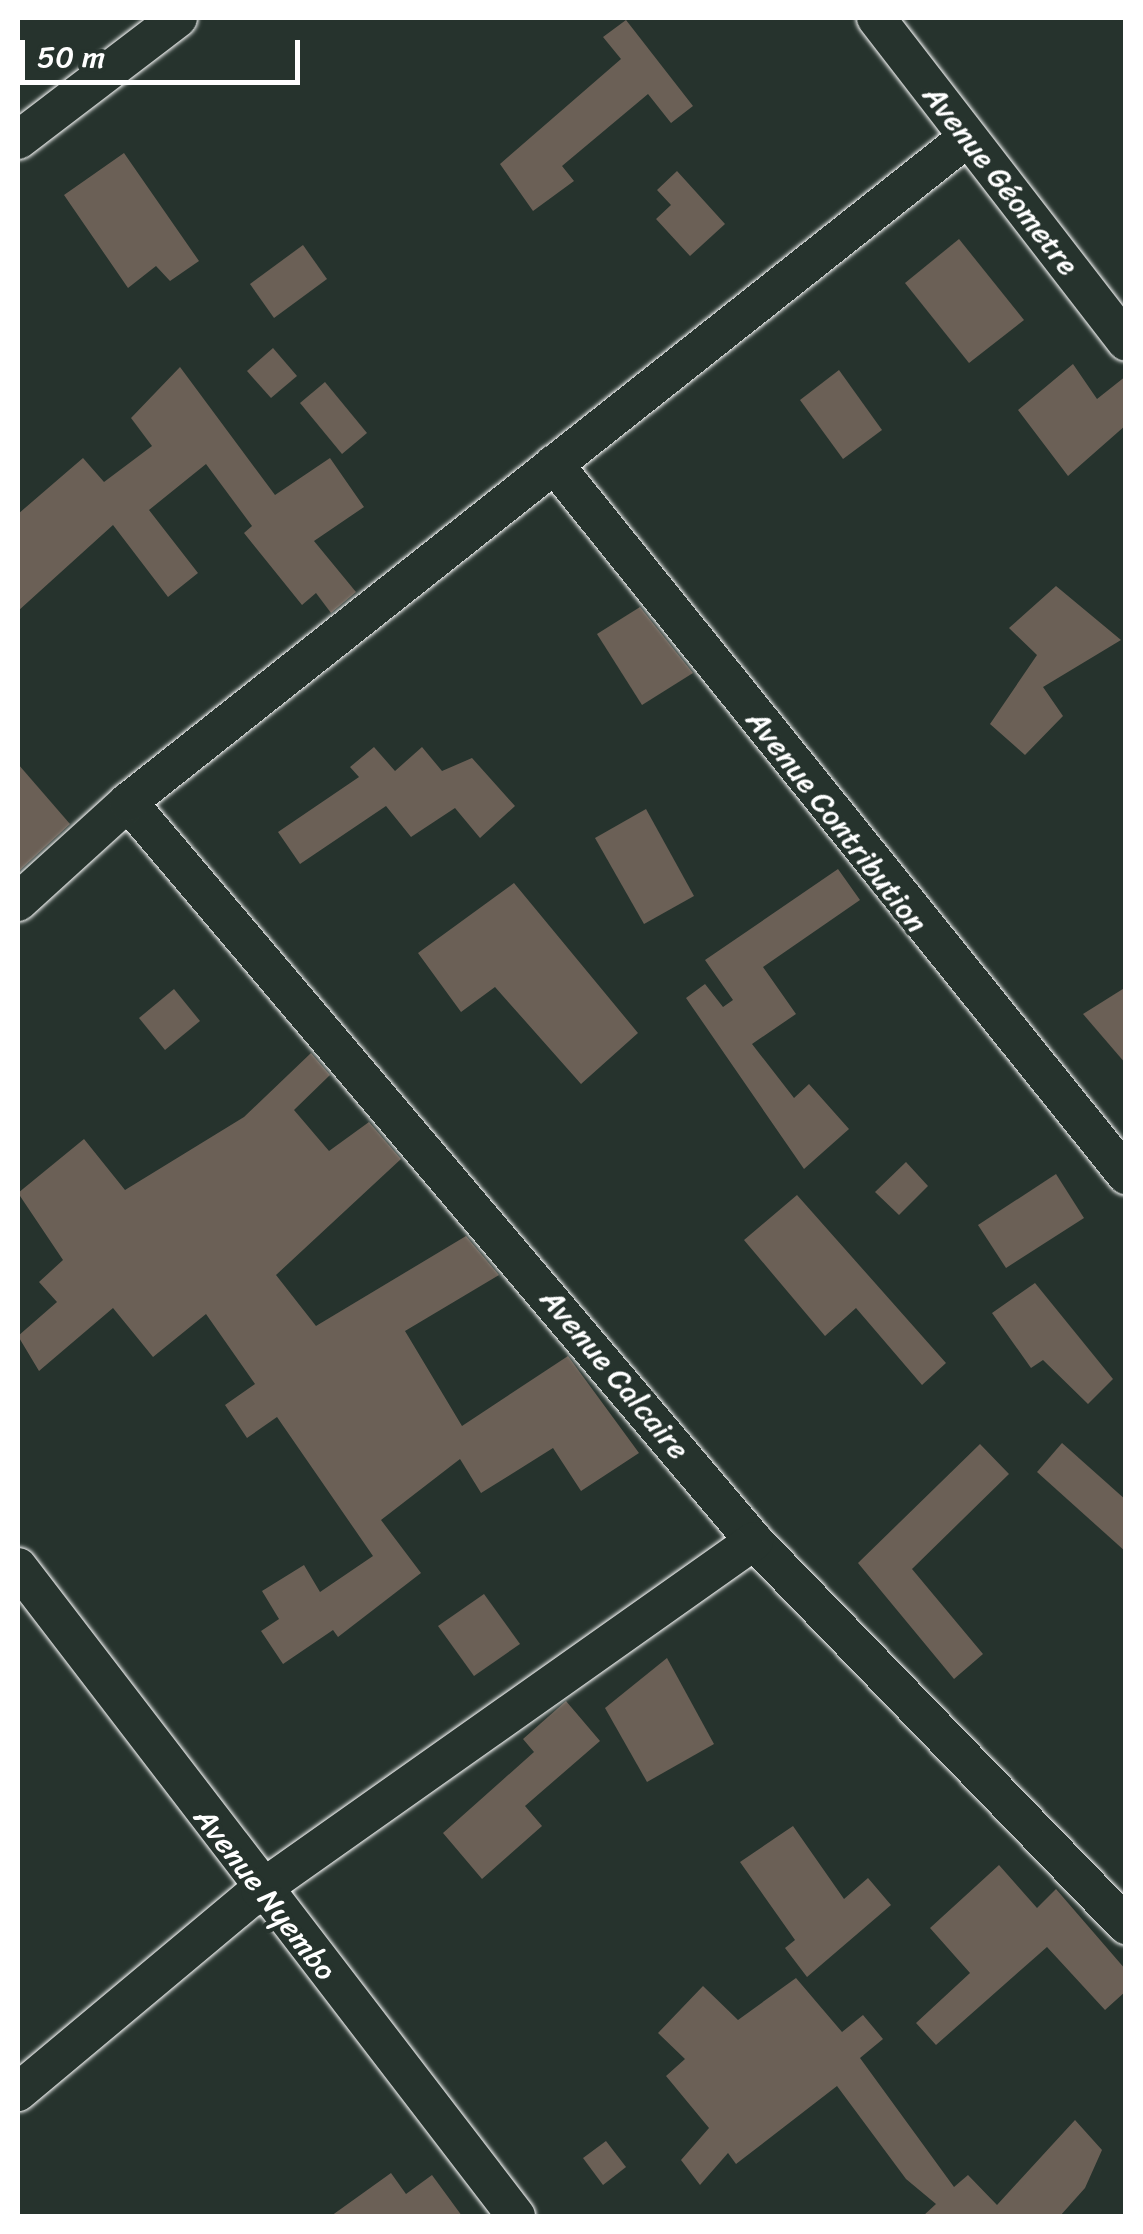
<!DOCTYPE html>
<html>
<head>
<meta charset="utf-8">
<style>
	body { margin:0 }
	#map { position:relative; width:1143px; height:2234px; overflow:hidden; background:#26332d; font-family:Sriracha,sans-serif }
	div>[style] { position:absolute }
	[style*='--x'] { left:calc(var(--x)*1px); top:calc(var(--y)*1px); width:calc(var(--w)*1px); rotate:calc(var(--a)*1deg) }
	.building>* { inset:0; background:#6b6056 }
	.roads { filter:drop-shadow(0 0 2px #fff) drop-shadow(0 0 2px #fff) }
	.minor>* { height:38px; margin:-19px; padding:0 19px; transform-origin:19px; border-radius:19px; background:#26332d }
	span { translate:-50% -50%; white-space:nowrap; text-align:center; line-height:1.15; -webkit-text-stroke:8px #26332d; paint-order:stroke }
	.street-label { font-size:30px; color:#fff }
	.frame { position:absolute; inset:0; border:20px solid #fff; pointer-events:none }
	.scale { position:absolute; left:20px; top:40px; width:280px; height:45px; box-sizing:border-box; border:5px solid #fff; border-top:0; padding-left:12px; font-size:30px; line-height:35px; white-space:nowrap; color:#fff; -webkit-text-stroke:8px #26332d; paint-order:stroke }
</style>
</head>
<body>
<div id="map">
	<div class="building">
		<div style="clip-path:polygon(626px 20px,693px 106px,671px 123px,648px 94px,562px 166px,574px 181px,533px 211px,500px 164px,621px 59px,603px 37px)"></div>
		<div style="clip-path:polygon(124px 153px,199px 261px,170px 281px,156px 266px,128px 288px,64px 195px)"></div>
		<div style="clip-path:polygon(677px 171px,725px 224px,690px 256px,656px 219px,671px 205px,657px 190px)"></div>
		<div style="clip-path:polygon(959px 239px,1024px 320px,969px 363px,905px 283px)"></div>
		<div style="clip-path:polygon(303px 245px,327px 279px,274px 318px,250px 284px)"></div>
		<div style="clip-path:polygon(273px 348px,297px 376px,271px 398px,247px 371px)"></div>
		<div style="clip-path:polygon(1073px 364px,1097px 399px,1126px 376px,1126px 425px,1068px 476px,1018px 410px)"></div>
		<div style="clip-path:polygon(180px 367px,275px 495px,330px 458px,364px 507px,314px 541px,356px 592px,331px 613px,316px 593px,302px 605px,244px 533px,252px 526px,206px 464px,149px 510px,198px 573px,168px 597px,113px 525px,18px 611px,18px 514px,83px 458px,104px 482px,152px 446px,131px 418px)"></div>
		<div style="clip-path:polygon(839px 370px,882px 430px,843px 459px,800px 400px)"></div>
		<div style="clip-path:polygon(325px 382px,367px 433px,342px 454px,300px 403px)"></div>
		<div style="clip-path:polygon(1056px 586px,1121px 640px,1043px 687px,1063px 716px,1025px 755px,990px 724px,1037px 655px,1009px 628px)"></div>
		<div style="clip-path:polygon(640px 607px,693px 673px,642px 705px,597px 634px)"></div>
		<div style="clip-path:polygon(374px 747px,395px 771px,422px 747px,442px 771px,472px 758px,515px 806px,480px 838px,455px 808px,411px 837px,386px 806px,300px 864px,278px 832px,359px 777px,350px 767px)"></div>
		<div style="clip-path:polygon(18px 764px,70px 824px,18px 872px)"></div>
		<div style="clip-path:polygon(646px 809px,694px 896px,644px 924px,595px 838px)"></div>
		<div style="clip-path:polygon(838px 869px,860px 900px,763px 967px,796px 1014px,752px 1044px,794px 1098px,809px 1084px,849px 1129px,804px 1169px,686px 998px,705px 984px,723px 1007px,733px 1000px,705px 960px)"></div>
		<div style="clip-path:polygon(514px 883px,638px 1033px,581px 1084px,495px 987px,461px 1012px,418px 953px)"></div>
		<div style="clip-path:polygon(1126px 987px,1126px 1064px,1083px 1014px)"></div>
		<div style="clip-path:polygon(174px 989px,200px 1021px,165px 1050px,139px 1018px)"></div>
		<div style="clip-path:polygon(311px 1053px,330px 1075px,294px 1110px,329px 1151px,369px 1122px,401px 1159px,276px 1275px,316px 1326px,466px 1236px,499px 1275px,405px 1331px,462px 1426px,568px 1356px,639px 1453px,581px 1491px,553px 1448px,481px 1493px,460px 1459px,381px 1520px,421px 1573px,338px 1637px,333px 1630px,283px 1664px,261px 1631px,279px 1619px,262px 1591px,304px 1565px,320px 1592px,373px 1556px,277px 1417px,247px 1438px,225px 1405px,255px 1384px,206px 1314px,153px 1357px,113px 1308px,39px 1371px,18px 1336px,57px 1302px,39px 1282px,63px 1260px,18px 1193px,84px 1139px,125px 1190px,244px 1117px)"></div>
		<div style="clip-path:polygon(906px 1162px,928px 1186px,899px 1215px,875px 1192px)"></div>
		<div style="clip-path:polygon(1056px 1174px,1084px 1218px,1006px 1268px,978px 1225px)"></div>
		<div style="clip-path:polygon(797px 1195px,946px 1363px,922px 1385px,856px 1308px,825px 1336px,744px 1240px)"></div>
		<div style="clip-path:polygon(1035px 1283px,1113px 1379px,1088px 1404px,1043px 1360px,1031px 1368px,992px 1313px)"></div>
		<div style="clip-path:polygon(1062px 1443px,1126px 1500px,1126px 1552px,1037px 1472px)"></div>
		<div style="clip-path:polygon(980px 1444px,1009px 1474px,912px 1569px,983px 1654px,954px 1679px,858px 1563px)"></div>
		<div style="clip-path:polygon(484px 1594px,520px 1644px,474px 1676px,438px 1626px)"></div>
		<div style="clip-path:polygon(667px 1658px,714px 1744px,647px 1782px,605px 1708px)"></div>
		<div style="clip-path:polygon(566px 1701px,600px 1741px,525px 1806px,542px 1826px,482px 1879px,443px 1833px,534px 1752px,523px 1739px)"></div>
		<div style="clip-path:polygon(793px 1826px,844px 1899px,868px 1878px,891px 1905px,807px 1977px,785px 1948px,795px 1940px,740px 1862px)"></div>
		<div style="clip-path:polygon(999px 1865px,1037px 1908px,1056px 1889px,1126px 1970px,1126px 1991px,1105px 2010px,1047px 1947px,936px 2045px,916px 2023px,970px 1973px,930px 1928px)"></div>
		<div style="clip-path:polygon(796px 1978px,842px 2032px,863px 2015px,883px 2039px,860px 2058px,954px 2187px,968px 2175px,997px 2205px,1075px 2120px,1102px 2150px,1085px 2188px,1060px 2216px,923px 2216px,936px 2204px,906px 2179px,837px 2086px,736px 2164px,728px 2153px,700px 2185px,681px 2160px,709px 2128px,666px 2076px,685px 2059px,658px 2033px,703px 1986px,738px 2020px)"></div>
		<div style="clip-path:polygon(606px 2141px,626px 2167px,603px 2185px,583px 2158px)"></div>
		<div style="clip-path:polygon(391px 2173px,406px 2194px,432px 2175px,462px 2216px,331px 2216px)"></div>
	</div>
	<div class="roads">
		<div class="minor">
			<div style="--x:876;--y:18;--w:409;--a:52.3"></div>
			<div style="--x:18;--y:140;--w:201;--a:-37.3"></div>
			<div style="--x:554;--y:464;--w:913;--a:51.18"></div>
			<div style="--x:128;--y:802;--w:969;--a:49.73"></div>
			<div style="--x:754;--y:1541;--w:535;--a:45.91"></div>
			<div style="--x:18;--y:902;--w:149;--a:-42.3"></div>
			<div style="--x:128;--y:802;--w:1070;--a:-38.36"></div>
			<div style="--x:18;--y:1567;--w:818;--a:52.5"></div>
			<div style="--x:18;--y:2092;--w:315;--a:-39.9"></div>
			<div style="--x:260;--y:1890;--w:605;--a:-35.24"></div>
		</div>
	</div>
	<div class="street-label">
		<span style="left:1001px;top:180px;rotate:52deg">Avenue Géometre</span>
		<span style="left:837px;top:821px;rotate:52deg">Avenue Contribution</span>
		<span style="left:615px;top:1374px;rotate:50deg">Avenue Calcaire</span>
		<span style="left:265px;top:1894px;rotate:52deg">Avenue Nyembo</span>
	</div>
	<div class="frame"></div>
	<div class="scale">50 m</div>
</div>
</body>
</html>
